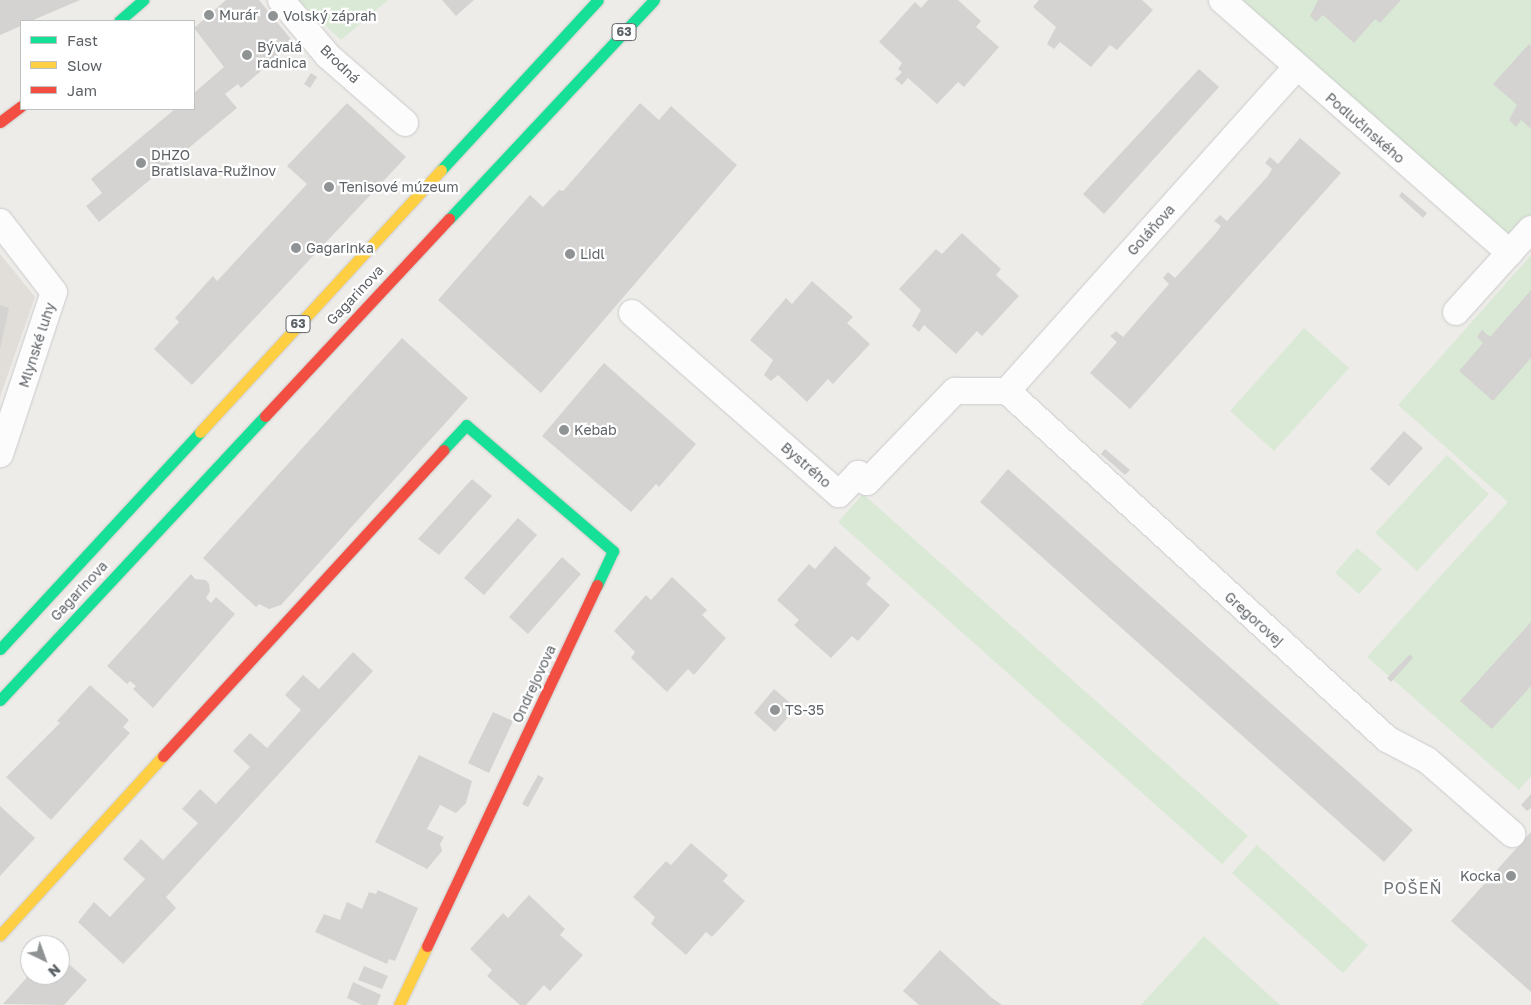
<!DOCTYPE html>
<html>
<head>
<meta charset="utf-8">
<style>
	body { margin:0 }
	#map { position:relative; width:1531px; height:1005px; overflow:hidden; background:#eeece9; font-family:"Golos Text",sans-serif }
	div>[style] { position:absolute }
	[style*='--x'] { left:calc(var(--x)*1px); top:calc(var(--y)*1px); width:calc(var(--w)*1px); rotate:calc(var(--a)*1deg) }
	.education>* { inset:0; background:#e1ded9 }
	.green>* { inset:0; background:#d9e9d5 }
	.building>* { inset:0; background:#d4d3d2 }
	.roads { filter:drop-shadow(0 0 1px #cacbcb) drop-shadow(0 0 1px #cacbcb) }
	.street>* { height:26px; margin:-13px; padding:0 13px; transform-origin:13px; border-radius:13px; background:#fcfcfc }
	.fast>* { height:11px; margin:-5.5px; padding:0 5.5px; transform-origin:5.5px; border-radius:5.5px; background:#16e098 }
	.slow>* { height:11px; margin:-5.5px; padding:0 5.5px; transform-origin:5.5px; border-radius:5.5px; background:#ffcf43 }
	.jam>* { height:11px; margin:-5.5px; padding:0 5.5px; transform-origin:5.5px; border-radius:5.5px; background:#f24e42 }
	.dots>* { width:14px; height:14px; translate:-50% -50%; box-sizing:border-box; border:2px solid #fff; border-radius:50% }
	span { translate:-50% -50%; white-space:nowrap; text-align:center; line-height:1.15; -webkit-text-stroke:4.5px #fff; paint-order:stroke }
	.shield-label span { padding:1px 4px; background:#fff; border:1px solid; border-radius:4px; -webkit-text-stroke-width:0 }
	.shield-label { font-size:12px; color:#5e6367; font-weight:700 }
	.poi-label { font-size:14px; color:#5e6367 }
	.left { translate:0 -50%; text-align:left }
	.right { translate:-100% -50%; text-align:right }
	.street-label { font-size:14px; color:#5e6367 }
	.quarter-label { font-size:16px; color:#6f7579; letter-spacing:1px }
	.legend { position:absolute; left:20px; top:20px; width:175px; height:90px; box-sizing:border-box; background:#fff; border:1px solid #bfc1c2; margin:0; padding:6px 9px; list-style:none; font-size:15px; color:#5e6367 }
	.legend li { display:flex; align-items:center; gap:10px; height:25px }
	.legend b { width:25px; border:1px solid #bfc1c2 }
	.north { position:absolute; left:20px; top:935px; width:50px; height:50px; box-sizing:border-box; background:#fff; border:1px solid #bfc1c2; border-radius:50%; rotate:138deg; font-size:14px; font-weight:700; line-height:20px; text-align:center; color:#5e6367 }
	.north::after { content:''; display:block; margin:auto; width:18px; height:22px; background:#909394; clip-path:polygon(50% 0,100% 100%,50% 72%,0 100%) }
</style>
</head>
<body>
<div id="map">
	<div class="education">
		<div style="clip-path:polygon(0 254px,35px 297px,0 397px)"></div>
	</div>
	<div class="green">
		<div style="clip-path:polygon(298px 0,388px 0,341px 40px)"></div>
		<div style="clip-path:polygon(1233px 0,1531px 0,1531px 215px,1508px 242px)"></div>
		<div style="clip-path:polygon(1531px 255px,1531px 776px,1519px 790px,1367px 657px,1508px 502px,1398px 405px)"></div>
		<div style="clip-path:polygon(1304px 328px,1349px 368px,1274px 451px,1230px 411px)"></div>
		<div style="clip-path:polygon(1447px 455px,1489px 494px,1417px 571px,1375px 533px)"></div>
		<div style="clip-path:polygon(863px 494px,1248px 836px,1222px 864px,838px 522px)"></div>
		<div style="clip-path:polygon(1357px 548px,1382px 569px,1359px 594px,1335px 573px)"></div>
		<div style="clip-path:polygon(1257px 845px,1368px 945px,1343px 973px,1232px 873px)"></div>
		<div style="clip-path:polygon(1204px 936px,1280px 1005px,1141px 1005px)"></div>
	</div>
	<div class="building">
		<div style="clip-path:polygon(0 0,80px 0,31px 21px,21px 21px,21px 26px,0 35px)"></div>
		<div style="clip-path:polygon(226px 0,259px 0,294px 43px,241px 88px,238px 84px,225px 94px,237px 108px,99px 222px,86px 206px,102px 193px,91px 179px,175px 109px,194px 109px,194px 93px,224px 67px,194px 28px)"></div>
		<div style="clip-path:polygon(442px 0,474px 0,456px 16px)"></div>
		<div style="clip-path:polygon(928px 0,958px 0,981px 21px,976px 27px,999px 47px,964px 87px,958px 82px,937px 104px,908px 78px,902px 85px,895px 79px,902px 72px,898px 69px,902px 63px,879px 42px,915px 2px,921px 8px)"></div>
		<div style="clip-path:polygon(1039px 0,1142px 0,1153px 10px,1117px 50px,1110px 45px,1091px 67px,1060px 42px,1054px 49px,1047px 44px,1056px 27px,1033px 7px)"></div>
		<div style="clip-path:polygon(1318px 0,1401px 0,1380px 23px,1375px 19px,1354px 43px,1323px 15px,1316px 22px,1310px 16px)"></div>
		<div style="clip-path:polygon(1529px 44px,1531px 46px,1531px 129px,1521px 120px,1516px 127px,1509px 120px,1517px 105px,1493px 84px)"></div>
		<div style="clip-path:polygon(1199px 69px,1219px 87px,1104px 214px,1083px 194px)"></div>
		<div style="clip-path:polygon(311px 73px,317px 77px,310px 88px,304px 84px)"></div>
		<div style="clip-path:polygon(347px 103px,406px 157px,192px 385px,154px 349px,179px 322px,175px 318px,213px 276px,217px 281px,220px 278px,307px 184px,287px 166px)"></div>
		<div style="clip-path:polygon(640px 103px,659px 120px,671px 106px,737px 165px,541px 393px,438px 300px,530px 195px,543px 207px,559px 190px,563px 191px)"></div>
		<div style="clip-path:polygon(1300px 138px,1341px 173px,1130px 409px,1090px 373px,1117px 342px,1110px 336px,1116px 331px,1123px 337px,1169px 284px,1163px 278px,1168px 272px,1175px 278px,1216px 233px,1221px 226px,1214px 221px,1220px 215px,1227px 221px,1268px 176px,1272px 169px,1265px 163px,1270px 157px,1278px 164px)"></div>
		<div style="clip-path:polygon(1402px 192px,1427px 213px,1423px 218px,1399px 196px)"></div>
		<div style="clip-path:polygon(962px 233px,1001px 269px,996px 275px,1019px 296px,982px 336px,977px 331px,956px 354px,924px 325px,919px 332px,912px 326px,921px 310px,899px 289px,936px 249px,942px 254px)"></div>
		<div style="clip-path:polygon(812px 281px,853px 317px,847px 323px,870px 344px,833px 384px,828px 379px,807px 402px,778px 375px,771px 381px,764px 375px,773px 360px,750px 340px,786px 298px,792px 304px)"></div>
		<div style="clip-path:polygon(1531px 290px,1531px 358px,1493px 401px,1459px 371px,1483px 343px,1477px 337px,1479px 334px,1482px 330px,1490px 337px)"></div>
		<div style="clip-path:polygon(0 305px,9px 308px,0 349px)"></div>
		<div style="clip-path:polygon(402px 338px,468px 398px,281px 605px,269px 609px,259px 604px,256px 607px,203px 558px)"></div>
		<div style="clip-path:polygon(604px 363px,696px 444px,659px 487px,656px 484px,631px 512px,542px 436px)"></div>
		<div style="clip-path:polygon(1404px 431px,1423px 448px,1389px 486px,1370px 469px)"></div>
		<div style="clip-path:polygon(1105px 449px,1130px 470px,1125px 475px,1101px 454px)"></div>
		<div style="clip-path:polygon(1008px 469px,1413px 830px,1384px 862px,980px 502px)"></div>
		<div style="clip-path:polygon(472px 479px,492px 496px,439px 555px,418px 539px)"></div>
		<div style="clip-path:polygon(518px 518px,537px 535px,484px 595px,464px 578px)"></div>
		<div style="clip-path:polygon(835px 546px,871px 578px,866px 584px,890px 605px,858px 641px,852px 636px,831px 658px,794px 625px,799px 620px,777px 600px,809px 564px,815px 569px)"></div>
		<div style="clip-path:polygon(562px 557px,581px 574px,528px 634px,509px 617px)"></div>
		<div style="clip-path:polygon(191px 574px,195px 579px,206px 580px,209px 584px,210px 591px,206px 598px,211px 603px,216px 597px,235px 614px,153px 708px,133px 689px,136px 686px,130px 681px,127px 684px,107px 666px)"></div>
		<div style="clip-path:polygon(672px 577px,707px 610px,702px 615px,726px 638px,694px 675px,688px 669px,667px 692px,631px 658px,635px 652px,614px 631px,646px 595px,651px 600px)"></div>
		<div style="clip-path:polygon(1531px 622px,1531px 686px,1492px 729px,1460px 701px)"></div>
		<div style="clip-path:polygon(353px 652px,373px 671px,166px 897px,176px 908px,123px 964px,78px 922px,94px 902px,110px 917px,145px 879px,123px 859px,141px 839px,163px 860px,198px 823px,182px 809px,200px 789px,216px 804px,250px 767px,233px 751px,250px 733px,267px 748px,301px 710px,285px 695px,303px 675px,319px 689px)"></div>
		<div style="clip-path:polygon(1410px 654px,1413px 658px,1391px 682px,1387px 678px)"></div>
		<div style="clip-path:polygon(90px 685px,129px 720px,123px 727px,130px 733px,51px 820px,6px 777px,60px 723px,57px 721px)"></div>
		<div style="clip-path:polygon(774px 689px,796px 708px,775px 732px,754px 713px)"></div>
		<div style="clip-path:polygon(493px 712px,513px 721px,489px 773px,468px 763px)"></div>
		<div style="clip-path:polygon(419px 755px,472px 781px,466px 803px,456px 813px,440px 805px,427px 829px,444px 837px,440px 844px,442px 851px,427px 869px,375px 842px)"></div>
		<div style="clip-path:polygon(538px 775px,544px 778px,528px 807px,522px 804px)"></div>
		<div style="clip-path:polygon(1531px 794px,1531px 808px,1527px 811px,1521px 805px)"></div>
		<div style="clip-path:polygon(0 806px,35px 838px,0 876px)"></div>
		<div style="clip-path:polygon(1531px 832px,1531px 992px,1451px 921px)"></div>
		<div style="clip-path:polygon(691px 843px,728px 875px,723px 881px,745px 901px,712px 937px,706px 932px,686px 955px,651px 924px,655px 917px,633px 897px,666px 861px,671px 865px)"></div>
		<div style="clip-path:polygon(378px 890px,418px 908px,395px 961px,389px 959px,387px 964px,315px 932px,324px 914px,340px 920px,347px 902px,362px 909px,369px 892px,376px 894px)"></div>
		<div style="clip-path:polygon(529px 895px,565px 929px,560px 935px,583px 955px,550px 991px,544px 985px,526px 1005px,520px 1005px,487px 976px,492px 970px,470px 949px,503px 913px,508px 918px)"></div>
		<div style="clip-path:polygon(940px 950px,992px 998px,1002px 1005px,919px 1005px,903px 991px)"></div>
		<div style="clip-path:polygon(60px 956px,87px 980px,64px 1005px,3px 1004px,29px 975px,60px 975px)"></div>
		<div style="clip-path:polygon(364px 966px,388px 976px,382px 989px,358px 980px)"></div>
		<div style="clip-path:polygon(353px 982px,381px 995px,377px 1005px,362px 1005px,347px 998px)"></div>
	</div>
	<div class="roads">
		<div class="street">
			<div style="--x:281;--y:0;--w:73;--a:50"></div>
			<div style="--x:328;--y:56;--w:102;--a:41"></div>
			<div style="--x:1222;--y:0;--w:383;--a:41.3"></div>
			<div style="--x:0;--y:222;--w:88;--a:52.4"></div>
			<div style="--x:54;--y:292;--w:171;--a:108.4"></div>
			<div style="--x:1456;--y:312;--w:112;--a:-47.9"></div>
			<div style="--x:632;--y:313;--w:275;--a:41.2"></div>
			<div style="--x:839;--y:494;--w:28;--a:-46"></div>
			<div style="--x:858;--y:474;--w:12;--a:42"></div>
			<div style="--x:867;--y:482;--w:127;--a:-46"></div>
			<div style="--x:955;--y:391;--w:52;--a:0"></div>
			<div style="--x:1007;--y:391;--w:515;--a:42.48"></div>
			<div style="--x:1387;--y:739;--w:45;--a:27.7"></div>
			<div style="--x:1427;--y:760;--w:113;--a:41"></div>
			<div style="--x:1007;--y:391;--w:433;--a:-48.2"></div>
		</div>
		<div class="fast">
			<div style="--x:119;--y:21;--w:32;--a:-41"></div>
			<div style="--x:441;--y:170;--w:231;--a:-47.3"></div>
			<div style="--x:449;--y:219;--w:300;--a:-46.9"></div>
			<div style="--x:443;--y:450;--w:34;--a:-47"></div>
			<div style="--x:466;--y:425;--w:194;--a:40.6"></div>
			<div style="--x:613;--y:551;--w:38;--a:115"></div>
			<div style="--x:0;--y:649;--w:295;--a:-47.3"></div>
			<div style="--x:0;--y:700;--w:388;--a:-47"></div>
		</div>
		<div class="slow">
			<div style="--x:200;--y:432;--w:356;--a:-47.4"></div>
			<div style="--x:0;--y:935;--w:242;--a:-47.7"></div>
			<div style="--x:399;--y:1005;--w:65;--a:-64.6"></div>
		</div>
		<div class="jam">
			<div style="--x:0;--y:122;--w:26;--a:-37"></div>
			<div style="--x:265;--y:416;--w:270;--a:-47"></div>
			<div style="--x:163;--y:756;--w:415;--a:-47.5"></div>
			<div style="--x:427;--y:946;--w:399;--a:-64.8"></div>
		</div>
	</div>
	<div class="dots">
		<div style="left:209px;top:15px;background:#909394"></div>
		<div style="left:273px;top:16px;background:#909394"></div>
		<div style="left:247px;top:55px;background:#909394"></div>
		<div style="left:141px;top:163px;background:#909394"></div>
		<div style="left:329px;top:187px;background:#909394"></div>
		<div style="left:296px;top:248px;background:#909394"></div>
		<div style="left:570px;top:254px;background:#909394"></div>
		<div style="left:564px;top:430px;background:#909394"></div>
		<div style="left:775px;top:710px;background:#909394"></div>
		<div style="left:1511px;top:876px;background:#909394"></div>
	</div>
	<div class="shield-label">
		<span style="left:624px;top:32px">63</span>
		<span style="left:298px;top:324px">63</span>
	</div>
	<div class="poi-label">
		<span class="left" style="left:219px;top:15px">Murár</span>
		<span class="left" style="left:283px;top:16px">Volský záprah</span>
		<span class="left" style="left:257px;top:55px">Bývalá<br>radnica</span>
		<span class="left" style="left:151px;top:163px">DHZO<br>Bratislava-Ružinov</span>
		<span class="left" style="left:339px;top:187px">Tenisové múzeum</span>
		<span class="left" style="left:306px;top:248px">Gagarinka</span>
		<span class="left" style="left:580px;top:254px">Lidl</span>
		<span class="left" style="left:574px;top:430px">Kebab</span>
		<span class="left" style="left:785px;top:710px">TS-35</span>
		<span class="right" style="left:1501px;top:876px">Kocka</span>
	</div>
	<div class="street-label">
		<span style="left:340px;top:64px;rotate:44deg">Brodná</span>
		<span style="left:1365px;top:128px;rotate:41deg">Podlučinského</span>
		<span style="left:1151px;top:230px;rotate:-48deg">Goláňova</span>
		<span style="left:355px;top:295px;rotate:-47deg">Gagarinova</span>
		<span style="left:37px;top:345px;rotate:-72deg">Mlynské luhy</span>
		<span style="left:806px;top:465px;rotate:41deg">Bystrého</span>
		<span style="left:79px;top:591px;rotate:-47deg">Gagarinova</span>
		<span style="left:1254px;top:619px;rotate:42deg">Gregorovej</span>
		<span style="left:534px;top:684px;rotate:-65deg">Ondrejovova</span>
	</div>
	<div class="quarter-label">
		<span style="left:1413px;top:888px">POŠEŇ</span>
	</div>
	<ul class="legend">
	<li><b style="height:6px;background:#16e098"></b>Fast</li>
	<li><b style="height:6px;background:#ffcf43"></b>Slow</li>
	<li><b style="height:6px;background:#f24e42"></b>Jam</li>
	</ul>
	<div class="north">N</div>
</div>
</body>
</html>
